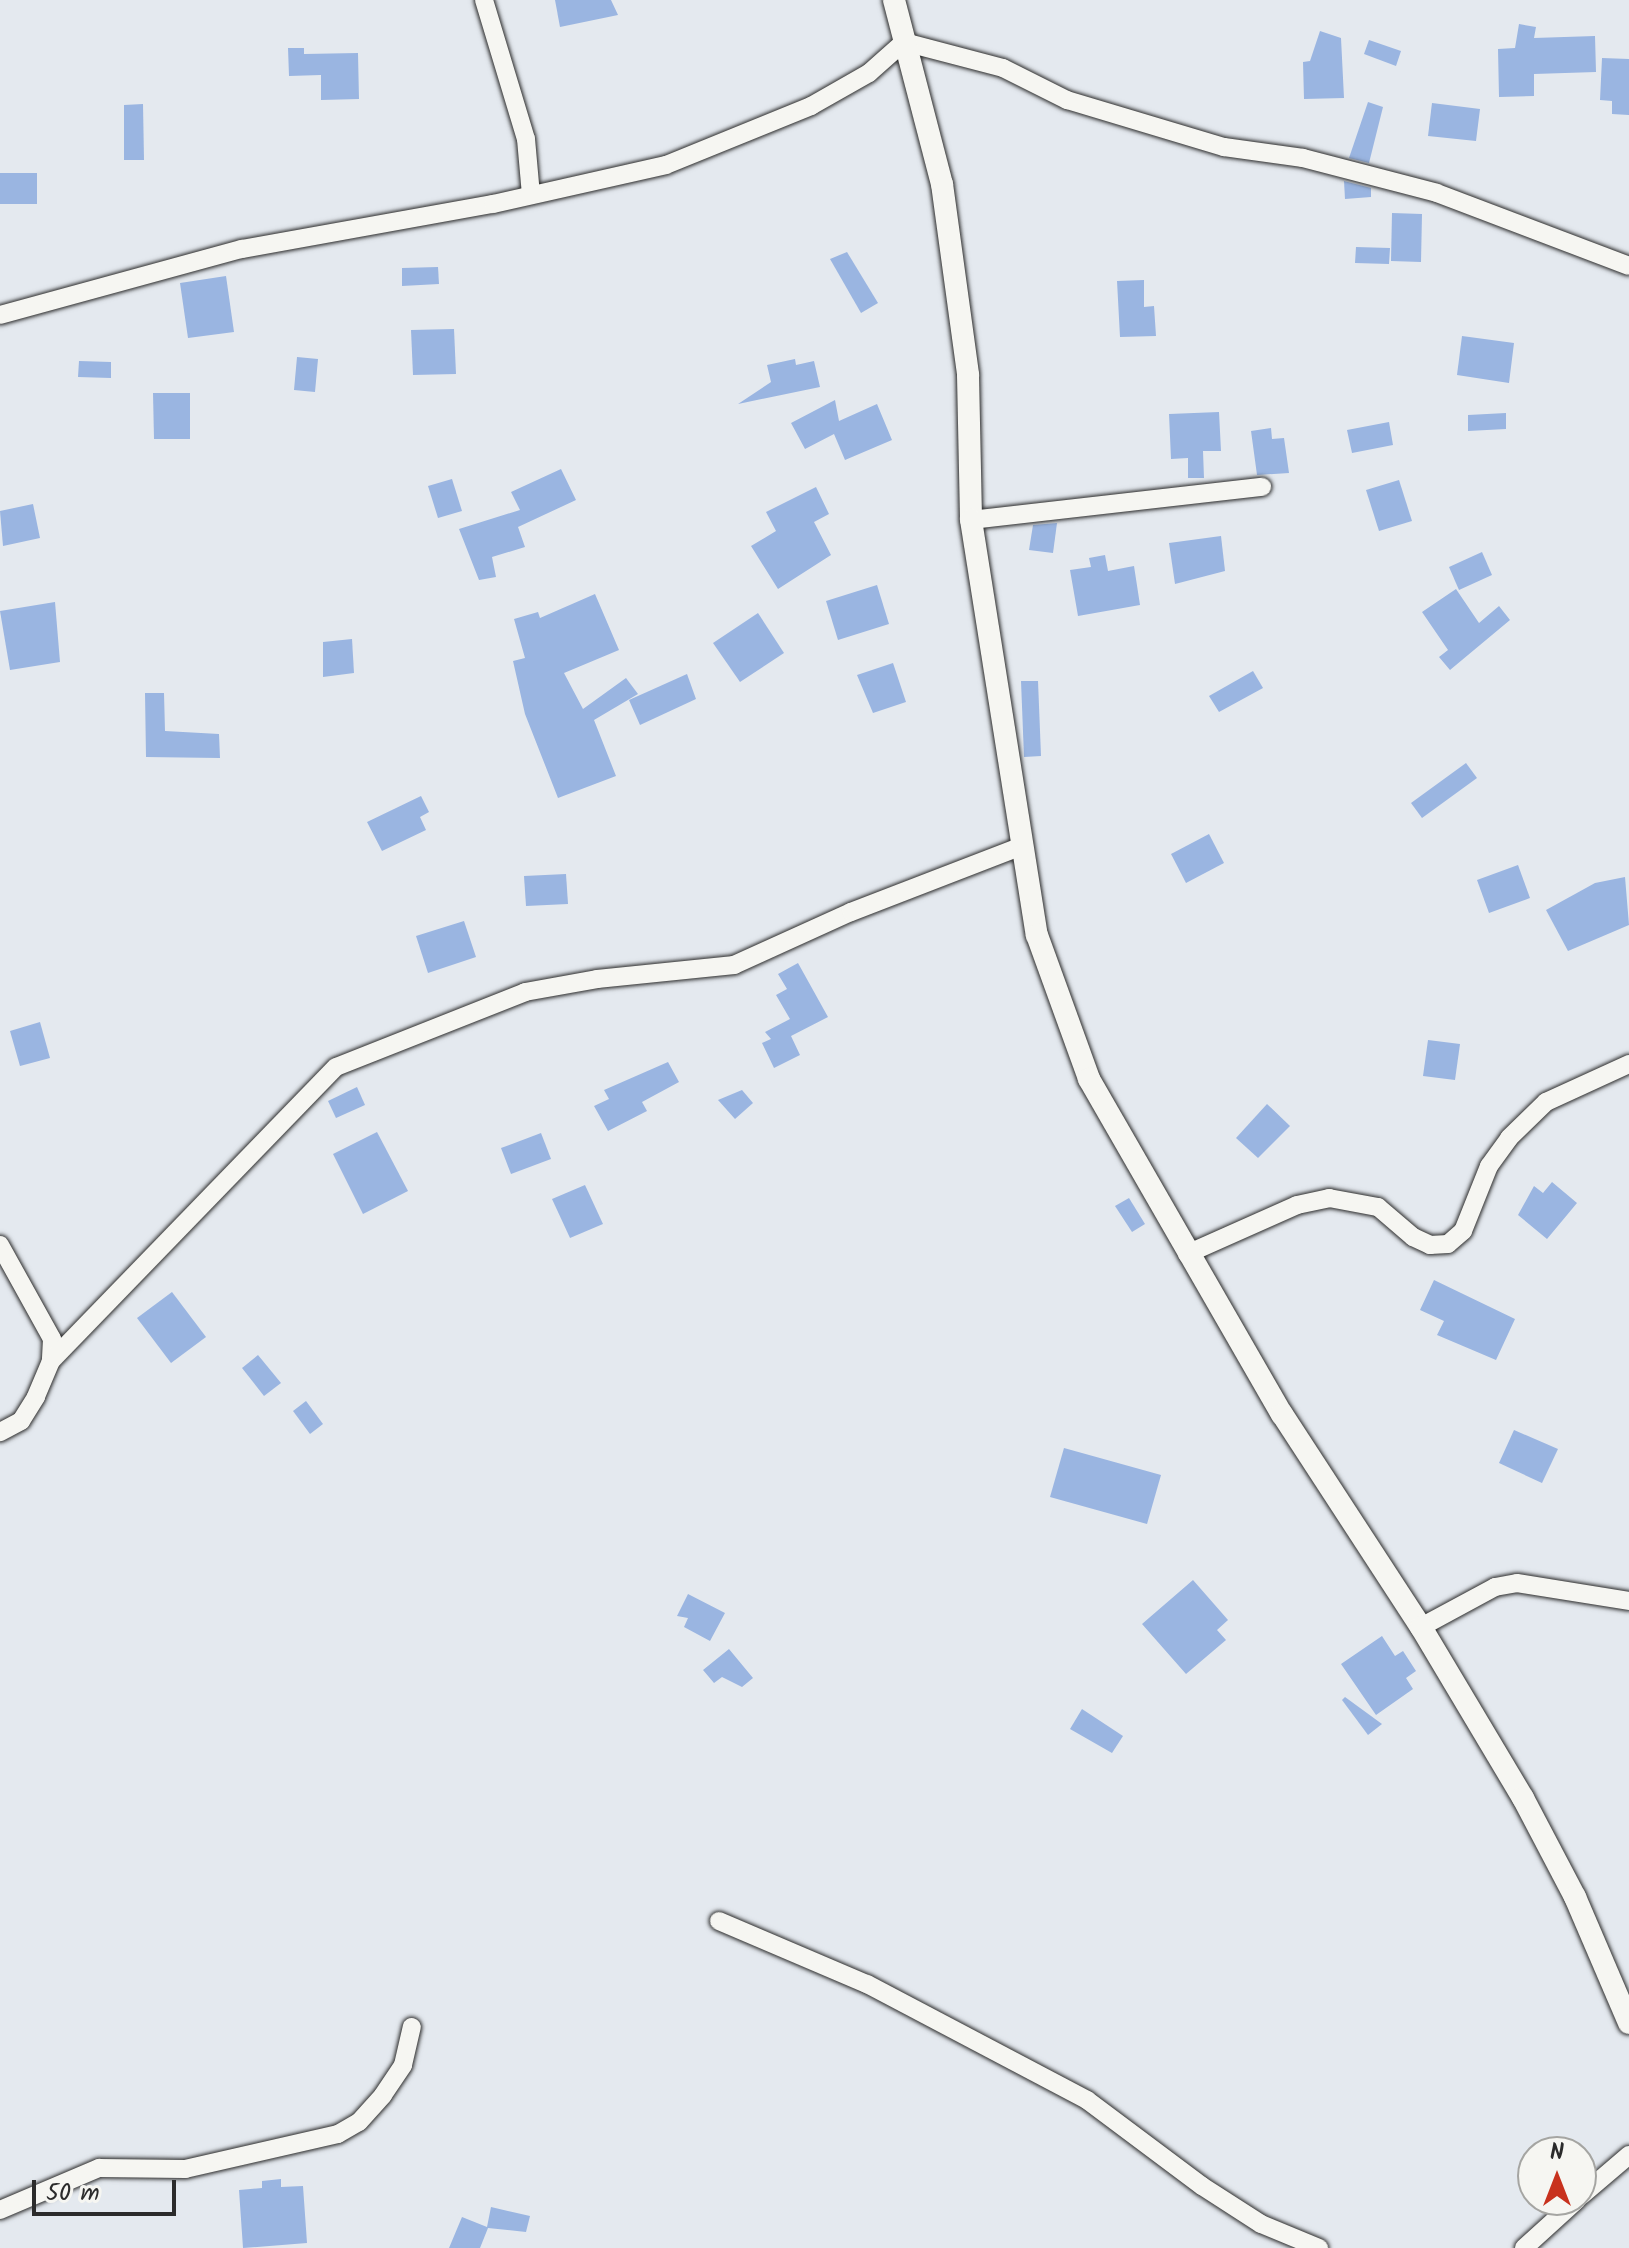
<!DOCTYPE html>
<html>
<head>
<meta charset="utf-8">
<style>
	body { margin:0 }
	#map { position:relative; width:1629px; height:2248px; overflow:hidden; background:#e4e9ef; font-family:Kalam,sans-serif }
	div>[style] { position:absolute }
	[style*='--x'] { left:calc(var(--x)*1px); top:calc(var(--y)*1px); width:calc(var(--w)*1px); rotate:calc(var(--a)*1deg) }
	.building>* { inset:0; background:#9ab5e1 }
	.roads { filter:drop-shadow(0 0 2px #2b2b2b) drop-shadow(0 0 2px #2b2b2b) }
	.minor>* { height:18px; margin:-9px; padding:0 9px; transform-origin:9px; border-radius:9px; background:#f6f6f2 }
	.tertiary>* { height:22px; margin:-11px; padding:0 11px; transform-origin:11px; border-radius:11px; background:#f6f6f2 }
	span { translate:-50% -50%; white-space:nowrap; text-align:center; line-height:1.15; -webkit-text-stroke:8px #f6f6f2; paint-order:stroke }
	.north { position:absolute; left:1517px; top:2136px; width:80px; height:80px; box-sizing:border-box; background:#f6f6f2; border:2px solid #a5a5a2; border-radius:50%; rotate:0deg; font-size:22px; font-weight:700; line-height:32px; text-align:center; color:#2b2b2b }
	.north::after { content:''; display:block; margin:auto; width:28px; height:36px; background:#c8321e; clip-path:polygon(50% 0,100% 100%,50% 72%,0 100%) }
	.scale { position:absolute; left:32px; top:2180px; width:144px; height:36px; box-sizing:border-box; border:4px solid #2b2b2b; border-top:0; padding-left:10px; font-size:24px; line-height:28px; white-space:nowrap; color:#2b2b2b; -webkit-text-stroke:6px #f6f6f2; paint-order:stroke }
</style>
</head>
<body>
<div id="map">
	<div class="building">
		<div style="clip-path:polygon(555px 0,611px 0,618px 15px,560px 27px)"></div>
		<div style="clip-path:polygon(1519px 24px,1536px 27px,1534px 38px,1595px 36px,1596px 72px,1534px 74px,1534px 96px,1499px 97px,1498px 49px,1515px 48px)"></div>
		<div style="clip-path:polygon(1320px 31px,1341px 38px,1344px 98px,1304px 99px,1303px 62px,1310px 61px)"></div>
		<div style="clip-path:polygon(1369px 40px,1401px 51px,1396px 66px,1364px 54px)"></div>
		<div style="clip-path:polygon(288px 48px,304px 48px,304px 54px,358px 53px,359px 99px,321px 100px,321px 75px,289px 76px)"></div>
		<div style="clip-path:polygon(1602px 58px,1629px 59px,1629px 115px,1612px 114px,1612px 101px,1600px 100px)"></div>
		<div style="clip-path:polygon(1368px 102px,1383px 107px,1369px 163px,1349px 158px)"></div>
		<div style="clip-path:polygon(1432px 103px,1480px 109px,1476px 141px,1428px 136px)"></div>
		<div style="clip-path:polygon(143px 104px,144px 160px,124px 160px,124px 105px)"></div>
		<div style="clip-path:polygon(0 173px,37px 173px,37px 204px,0 204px)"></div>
		<div style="clip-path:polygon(1344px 181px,1371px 188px,1371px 197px,1345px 199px)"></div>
		<div style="clip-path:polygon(1392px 213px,1422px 214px,1421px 262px,1391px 261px)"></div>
		<div style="clip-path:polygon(1356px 247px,1390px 248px,1389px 264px,1355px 263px)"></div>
		<div style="clip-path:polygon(847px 252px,878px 303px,861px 313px,830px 259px)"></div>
		<div style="clip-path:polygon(438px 267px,439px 284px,402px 286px,402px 268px)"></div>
		<div style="clip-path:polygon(226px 276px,234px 332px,188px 338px,180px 283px)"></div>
		<div style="clip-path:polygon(1144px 280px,1144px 307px,1154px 306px,1156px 336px,1120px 337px,1117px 281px)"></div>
		<div style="clip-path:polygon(454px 329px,456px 374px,413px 375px,411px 330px)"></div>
		<div style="clip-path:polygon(1462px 336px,1514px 343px,1509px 383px,1457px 375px)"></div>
		<div style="clip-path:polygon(297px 357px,318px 359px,315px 392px,294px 390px)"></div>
		<div style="clip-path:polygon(795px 359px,796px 365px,814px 361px,820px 387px,738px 404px,771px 382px,767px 365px)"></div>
		<div style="clip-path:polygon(79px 361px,111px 362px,111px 378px,78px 377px)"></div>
		<div style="clip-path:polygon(153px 393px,190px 393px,190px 439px,154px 439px)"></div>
		<div style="clip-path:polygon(835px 400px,839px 421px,877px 404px,892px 440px,845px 460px,834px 434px,805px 449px,791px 423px)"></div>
		<div style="clip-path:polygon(1219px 412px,1221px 451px,1203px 451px,1204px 478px,1188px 478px,1188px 458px,1171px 459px,1169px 414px)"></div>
		<div style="clip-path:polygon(1506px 413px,1506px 429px,1468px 431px,1468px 415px)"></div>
		<div style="clip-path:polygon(1389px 422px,1393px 445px,1352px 453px,1347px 430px)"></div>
		<div style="clip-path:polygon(1271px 428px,1272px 439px,1284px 438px,1289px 473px,1257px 475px,1251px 431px)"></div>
		<div style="clip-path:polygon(561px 469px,576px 500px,518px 527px,525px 547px,492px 557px,496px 577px,479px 580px,459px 529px,520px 510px,511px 492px)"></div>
		<div style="clip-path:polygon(452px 479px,462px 511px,438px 518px,428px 486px)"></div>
		<div style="clip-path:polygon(1399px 480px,1412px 521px,1379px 531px,1366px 490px)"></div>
		<div style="clip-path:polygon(816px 487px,829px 514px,814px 522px,831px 555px,778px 589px,751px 546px,776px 531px,766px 512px)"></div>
		<div style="clip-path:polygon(33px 504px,40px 538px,3px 546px,0 511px)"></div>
		<div style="clip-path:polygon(1057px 523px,1053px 553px,1029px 550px,1033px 525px)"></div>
		<div style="clip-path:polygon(1221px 536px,1225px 571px,1175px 584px,1169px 543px)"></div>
		<div style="clip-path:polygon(1482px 552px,1492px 575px,1459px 590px,1449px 567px)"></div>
		<div style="clip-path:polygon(1105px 555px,1108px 571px,1134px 566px,1140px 605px,1078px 616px,1070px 570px,1091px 567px,1089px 558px)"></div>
		<div style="clip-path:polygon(877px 585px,889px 624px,838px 640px,826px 601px)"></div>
		<div style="clip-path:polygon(1456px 589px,1479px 623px,1499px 606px,1510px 620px,1450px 670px,1439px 657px,1448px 650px,1422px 612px)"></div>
		<div style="clip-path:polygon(595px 594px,619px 650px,564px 673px,583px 709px,626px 678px,638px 694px,594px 720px,616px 776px,558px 798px,525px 714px,513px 661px,525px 658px,514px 619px,538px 612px,540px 618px)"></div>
		<div style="clip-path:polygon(55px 602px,60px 662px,10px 670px,0 611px)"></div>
		<div style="clip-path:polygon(758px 613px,784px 653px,740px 682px,713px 643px)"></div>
		<div style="clip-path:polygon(352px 639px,354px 673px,323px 677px,323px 642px)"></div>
		<div style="clip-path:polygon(893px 663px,906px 702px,873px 713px,857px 675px)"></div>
		<div style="clip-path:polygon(1253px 671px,1263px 688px,1219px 712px,1209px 696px)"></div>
		<div style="clip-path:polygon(687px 674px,696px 699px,640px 725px,629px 700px)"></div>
		<div style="clip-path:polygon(1021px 681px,1038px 681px,1041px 756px,1024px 757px)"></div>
		<div style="clip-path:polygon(145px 693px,164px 693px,165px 731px,219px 734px,220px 758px,146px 757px)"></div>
		<div style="clip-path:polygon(1466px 763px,1477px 778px,1422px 818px,1411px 803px)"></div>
		<div style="clip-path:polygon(421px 796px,429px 812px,420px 817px,426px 830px,382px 851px,367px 822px)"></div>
		<div style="clip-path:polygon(1209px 834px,1224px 863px,1186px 883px,1171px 854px)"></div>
		<div style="clip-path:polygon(1518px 865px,1530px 898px,1489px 913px,1477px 880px)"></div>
		<div style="clip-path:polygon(566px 874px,568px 904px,526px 906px,524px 876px)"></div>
		<div style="clip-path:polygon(1625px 877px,1629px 925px,1568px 951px,1546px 910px,1595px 883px)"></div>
		<div style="clip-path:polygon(464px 921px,476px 957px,428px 973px,416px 936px)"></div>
		<div style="clip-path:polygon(798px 963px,828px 1017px,791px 1036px,800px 1055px,774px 1068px,762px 1043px,771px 1039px,765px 1032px,790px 1019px,776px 995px,787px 989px,778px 974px)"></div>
		<div style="clip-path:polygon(40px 1022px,50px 1058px,20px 1066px,10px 1031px)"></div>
		<div style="clip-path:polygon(1428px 1040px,1460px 1044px,1455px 1080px,1423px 1076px)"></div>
		<div style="clip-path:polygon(668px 1062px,679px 1082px,642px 1102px,647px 1111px,608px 1131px,594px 1106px,609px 1099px,604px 1090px)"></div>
		<div style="clip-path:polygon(357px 1087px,365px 1105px,336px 1118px,328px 1101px)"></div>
		<div style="clip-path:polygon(742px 1090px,753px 1103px,735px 1119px,718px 1100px)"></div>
		<div style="clip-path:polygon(1267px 1104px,1290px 1126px,1258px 1158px,1236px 1138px)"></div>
		<div style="clip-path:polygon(377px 1132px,408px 1191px,363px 1214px,333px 1154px)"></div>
		<div style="clip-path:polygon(541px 1133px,551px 1159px,511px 1174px,501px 1148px)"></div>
		<div style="clip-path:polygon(1552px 1182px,1577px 1203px,1547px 1239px,1518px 1215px,1534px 1186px,1543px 1193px)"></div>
		<div style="clip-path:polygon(585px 1185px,603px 1224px,570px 1238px,552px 1199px)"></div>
		<div style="clip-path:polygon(1129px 1198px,1145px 1224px,1132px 1232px,1115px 1206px)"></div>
		<div style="clip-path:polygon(1434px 1280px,1515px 1319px,1496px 1360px,1437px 1335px,1444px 1321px,1420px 1310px)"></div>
		<div style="clip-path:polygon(172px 1292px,206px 1337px,171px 1363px,137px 1318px)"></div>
		<div style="clip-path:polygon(258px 1355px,281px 1383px,264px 1396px,242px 1368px)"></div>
		<div style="clip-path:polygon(306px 1401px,323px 1424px,310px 1434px,293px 1411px)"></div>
		<div style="clip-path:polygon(1514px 1430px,1558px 1449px,1542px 1483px,1499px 1463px)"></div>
		<div style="clip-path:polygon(1064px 1448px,1161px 1475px,1147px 1524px,1050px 1497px)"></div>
		<div style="clip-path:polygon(1193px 1580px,1228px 1620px,1217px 1630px,1226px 1640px,1186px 1674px,1142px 1624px)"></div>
		<div style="clip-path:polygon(688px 1594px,725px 1613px,710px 1641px,684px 1627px,688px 1618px,677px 1616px)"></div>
		<div style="clip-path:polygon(1382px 1636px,1395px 1656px,1403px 1651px,1416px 1671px,1406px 1678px,1413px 1689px,1376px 1715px,1341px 1664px)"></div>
		<div style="clip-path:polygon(729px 1649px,753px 1678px,742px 1687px,722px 1677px,714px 1683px,703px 1670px)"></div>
		<div style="clip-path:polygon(1345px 1697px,1382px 1724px,1368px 1735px,1342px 1700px)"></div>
		<div style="clip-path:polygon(1082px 1709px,1123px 1736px,1112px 1753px,1070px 1729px)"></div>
		<div style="clip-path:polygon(281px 2179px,281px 2187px,303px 2186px,307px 2243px,243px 2248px,239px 2190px,262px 2188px,262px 2181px)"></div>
		<div style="clip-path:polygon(491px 2207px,530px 2216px,526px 2232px,488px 2228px,480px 2248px,449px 2248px,462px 2217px,487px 2227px)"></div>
	</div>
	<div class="roads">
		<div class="minor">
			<div style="--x:484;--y:0;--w:145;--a:73.2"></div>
			<div style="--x:526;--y:139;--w:56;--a:84.9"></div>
			<div style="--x:0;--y:315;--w:251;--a:-15.3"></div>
			<div style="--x:242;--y:249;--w:255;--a:-10.2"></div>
			<div style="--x:493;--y:204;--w:177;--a:-12.7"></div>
			<div style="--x:666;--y:165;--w:157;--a:-22.1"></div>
			<div style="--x:811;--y:106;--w:67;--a:-29.6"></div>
			<div style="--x:869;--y:73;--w:47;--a:-41.5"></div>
			<div style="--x:904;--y:42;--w:102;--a:14.7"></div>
			<div style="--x:1003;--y:68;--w:72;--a:26.6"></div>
			<div style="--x:1067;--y:100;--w:164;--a:16.7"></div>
			<div style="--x:1224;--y:147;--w:80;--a:7.9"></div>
			<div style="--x:1303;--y:158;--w:138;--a:14.6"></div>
			<div style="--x:1437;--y:193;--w:205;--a:20.8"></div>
			<div style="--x:971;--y:520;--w:293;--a:-6.5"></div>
			<div style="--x:0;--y:1245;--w:107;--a:61"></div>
			<div style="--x:52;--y:1339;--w:22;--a:93"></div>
			<div style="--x:51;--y:1361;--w:39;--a:113"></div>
			<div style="--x:36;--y:1397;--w:28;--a:122"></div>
			<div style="--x:21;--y:1421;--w:24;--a:152"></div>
			<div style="--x:1187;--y:1254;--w:120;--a:-24"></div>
			<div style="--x:1297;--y:1205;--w:33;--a:-12"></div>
			<div style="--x:1329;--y:1198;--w:50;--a:10.4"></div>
			<div style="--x:1378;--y:1207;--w:46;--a:40.6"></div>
			<div style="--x:1413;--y:1237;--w:19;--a:25"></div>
			<div style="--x:1430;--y:1245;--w:18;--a:-3"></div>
			<div style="--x:1448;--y:1244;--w:20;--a:-41"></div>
			<div style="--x:1463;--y:1231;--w:70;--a:-68.2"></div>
			<div style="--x:1489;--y:1166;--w:34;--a:-54"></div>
			<div style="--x:1509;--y:1138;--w:52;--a:-44.2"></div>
			<div style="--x:1546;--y:1102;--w:91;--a:-24.6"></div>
			<div style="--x:51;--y:1361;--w:409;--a:-45.9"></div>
			<div style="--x:336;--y:1067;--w:203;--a:-21.6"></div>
			<div style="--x:525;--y:992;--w:73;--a:-10.2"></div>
			<div style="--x:597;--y:979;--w:138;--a:-5.8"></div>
			<div style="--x:734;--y:965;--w:128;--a:-24.4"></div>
			<div style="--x:851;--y:912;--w:183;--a:-21.1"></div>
			<div style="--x:1421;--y:1627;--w:84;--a:-28.4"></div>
			<div style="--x:1495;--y:1587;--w:22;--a:-10"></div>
			<div style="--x:1517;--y:1583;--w:113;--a:9.1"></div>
			<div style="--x:719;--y:1921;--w:161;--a:23.1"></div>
			<div style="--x:867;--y:1984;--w:249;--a:27.8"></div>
			<div style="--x:1087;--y:2100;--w:144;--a:36.8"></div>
			<div style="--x:1202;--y:2186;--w:70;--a:32.8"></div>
			<div style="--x:1261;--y:2224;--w:63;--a:22.5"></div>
			<div style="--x:1581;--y:2196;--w:63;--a:-40.5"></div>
			<div style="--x:0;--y:2210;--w:108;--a:-23"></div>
			<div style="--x:99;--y:2168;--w:86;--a:0.7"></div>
			<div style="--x:185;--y:2169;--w:157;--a:-12.9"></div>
			<div style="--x:338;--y:2134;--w:24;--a:-30"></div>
			<div style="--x:359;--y:2122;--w:36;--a:-48"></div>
			<div style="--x:383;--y:2095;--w:36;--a:-56"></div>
			<div style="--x:403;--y:2065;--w:39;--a:-77"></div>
			<div style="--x:1524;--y:2248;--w:72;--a:-42.2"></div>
		</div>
		<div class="tertiary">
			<div style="--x:894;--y:0;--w:190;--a:75.4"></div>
			<div style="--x:942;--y:184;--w:193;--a:82.2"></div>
			<div style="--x:968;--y:375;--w:145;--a:88.8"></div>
			<div style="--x:971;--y:520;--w:420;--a:81"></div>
			<div style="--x:1037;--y:935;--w:153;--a:70.1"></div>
			<div style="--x:1089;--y:1079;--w:387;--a:60.1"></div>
			<div style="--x:1282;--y:1414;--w:254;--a:56.9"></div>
			<div style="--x:1421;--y:1627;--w:199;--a:59.2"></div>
			<div style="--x:1523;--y:1798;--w:112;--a:62.3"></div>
			<div style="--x:1575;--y:1897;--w:137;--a:66.8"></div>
		</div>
	</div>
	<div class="north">N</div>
	<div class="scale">50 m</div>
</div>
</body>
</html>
